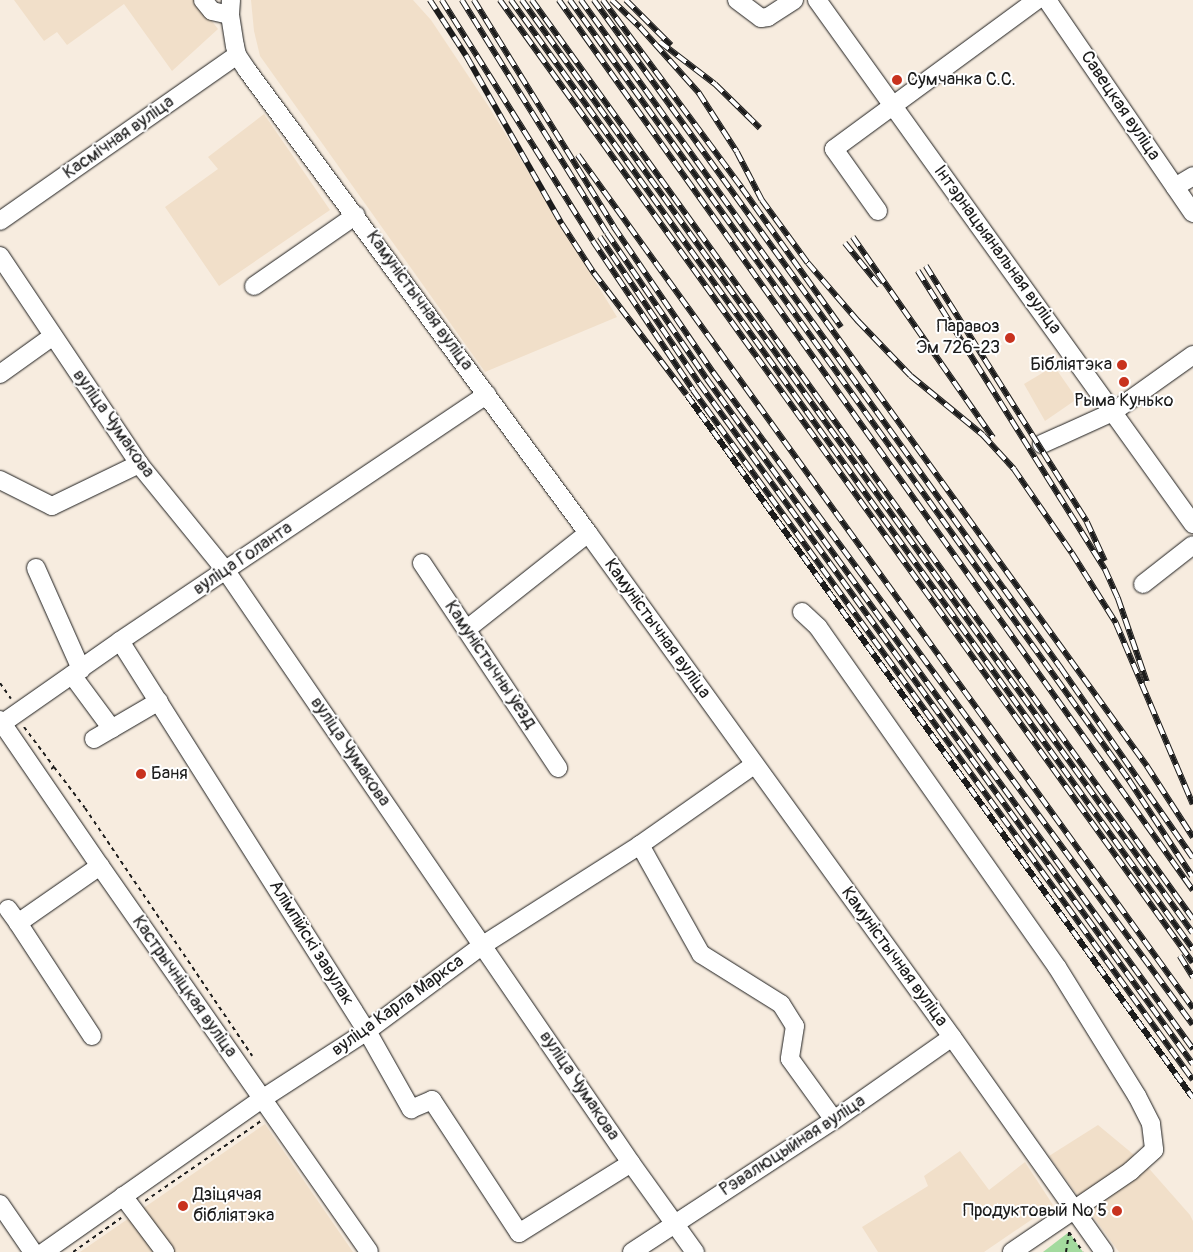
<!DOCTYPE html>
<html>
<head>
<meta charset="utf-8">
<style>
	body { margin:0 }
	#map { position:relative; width:1193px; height:1252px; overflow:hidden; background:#f7ecdf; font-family:Pangolin,sans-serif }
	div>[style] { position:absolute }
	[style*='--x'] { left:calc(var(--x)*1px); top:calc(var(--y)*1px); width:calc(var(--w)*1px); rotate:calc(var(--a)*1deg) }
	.built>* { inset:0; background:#f1dfc9 }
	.green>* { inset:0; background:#a3da9e }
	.path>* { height:2px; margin-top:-1px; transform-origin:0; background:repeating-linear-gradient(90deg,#1c1c1c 0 4px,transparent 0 8px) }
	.roads { filter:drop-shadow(0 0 1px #1c1c1c) drop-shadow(0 0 1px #1c1c1c) }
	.minor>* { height:18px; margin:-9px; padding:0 9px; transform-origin:9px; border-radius:9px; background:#fff }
	.rail>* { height:5.5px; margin-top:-2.75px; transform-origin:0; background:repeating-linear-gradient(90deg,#fff 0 11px,#1c1c1c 0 22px); box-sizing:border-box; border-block:1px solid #1c1c1c }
	.dots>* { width:14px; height:14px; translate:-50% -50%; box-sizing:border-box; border:2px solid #fff; border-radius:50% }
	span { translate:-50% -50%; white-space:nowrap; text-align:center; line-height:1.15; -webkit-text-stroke:4px #fff; paint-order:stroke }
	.poi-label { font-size:18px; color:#1c1c1c }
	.left { translate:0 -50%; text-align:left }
	.right { translate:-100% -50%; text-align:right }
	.street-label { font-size:18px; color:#1c1c1c }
</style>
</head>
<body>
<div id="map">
	<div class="built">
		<div style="clip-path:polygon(14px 0,210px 0,202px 8px,218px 29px,172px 71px,124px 4px,67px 45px,57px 32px,44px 41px)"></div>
		<div style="clip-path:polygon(251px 0,413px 0,431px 20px,489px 107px,617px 317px,485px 372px,260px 56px,254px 31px)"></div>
		<div style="clip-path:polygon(264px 114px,330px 210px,219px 286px,165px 207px,218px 169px,208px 157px)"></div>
		<div style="clip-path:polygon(1054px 366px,1077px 399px,1045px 421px,1024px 384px)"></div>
		<div style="clip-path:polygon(265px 1124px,353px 1252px,80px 1252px)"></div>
		<div style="clip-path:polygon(1098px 1125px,1145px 1164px,1190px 1215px,1193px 1221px,1193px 1252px,1119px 1252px,1049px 1156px)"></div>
		<div style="clip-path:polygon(960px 1151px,989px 1190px,1025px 1162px,1053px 1205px,984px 1252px,878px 1252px,862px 1227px,928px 1186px,924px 1176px)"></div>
	</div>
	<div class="green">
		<div style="clip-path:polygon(1069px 1232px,1083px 1252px,1043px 1252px)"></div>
	</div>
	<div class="path">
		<div style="--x:0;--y:683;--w:19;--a:55"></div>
		<div style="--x:24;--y:727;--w:50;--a:53.1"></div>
		<div style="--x:51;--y:769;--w:4;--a:-34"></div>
		<div style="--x:54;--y:767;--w:51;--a:52.9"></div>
		<div style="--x:85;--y:808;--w:299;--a:56"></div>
		<div style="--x:145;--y:1201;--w:141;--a:-34.6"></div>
		<div style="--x:73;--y:1252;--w:59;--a:-35.3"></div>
		<div style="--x:1066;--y:1252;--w:20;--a:-81"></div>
		<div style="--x:1069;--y:1232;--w:24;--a:55"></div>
	</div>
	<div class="roads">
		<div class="minor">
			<div style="--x:203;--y:0;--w:14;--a:51"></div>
			<div style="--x:212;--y:11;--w:18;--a:13"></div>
			<div style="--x:231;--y:0;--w:15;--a:94"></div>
			<div style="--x:230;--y:15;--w:31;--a:81"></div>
			<div style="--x:235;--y:46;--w:9;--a:77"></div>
			<div style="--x:237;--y:55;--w:18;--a:56"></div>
			<div style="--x:247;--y:70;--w:575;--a:53.63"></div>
			<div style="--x:588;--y:533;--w:622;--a:54.16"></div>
			<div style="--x:952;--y:1037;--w:263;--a:54.7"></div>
			<div style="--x:737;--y:0;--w:30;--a:37"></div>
			<div style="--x:761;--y:18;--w:7;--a:-8"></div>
			<div style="--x:768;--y:17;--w:31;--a:-33"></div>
			<div style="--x:817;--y:0;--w:645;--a:54.34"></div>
			<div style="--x:1047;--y:0;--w:258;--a:55.6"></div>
			<div style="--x:1175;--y:187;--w:21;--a:-31"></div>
			<div style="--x:878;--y:211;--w:76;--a:-125.4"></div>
			<div style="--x:834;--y:149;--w:252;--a:-36.3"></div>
			<div style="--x:0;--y:221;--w:289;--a:-35"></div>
			<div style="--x:0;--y:256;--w:250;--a:56.2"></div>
			<div style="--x:139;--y:464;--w:138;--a:50.9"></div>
			<div style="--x:226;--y:571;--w:717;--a:55.62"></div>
			<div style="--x:631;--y:1163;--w:110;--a:54.3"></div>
			<div style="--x:254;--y:286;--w:124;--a:-34.8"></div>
			<div style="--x:0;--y:374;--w:65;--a:-35.6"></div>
			<div style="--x:1042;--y:444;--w:78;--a:-24.3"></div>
			<div style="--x:1113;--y:412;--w:98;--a:-35.5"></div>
			<div style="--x:0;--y:480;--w:58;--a:26.6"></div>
			<div style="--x:52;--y:506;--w:97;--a:-25.8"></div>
			<div style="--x:422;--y:563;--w:246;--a:56.4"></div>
			<div style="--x:36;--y:568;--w:111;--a:66"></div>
			<div style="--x:1143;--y:584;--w:63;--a:-38"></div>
			<div style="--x:802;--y:612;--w:22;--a:43"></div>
			<div style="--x:818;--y:627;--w:416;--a:54.9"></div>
			<div style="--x:1057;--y:967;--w:152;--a:58.2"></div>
			<div style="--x:1137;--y:1096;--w:31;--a:63"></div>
			<div style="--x:1151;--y:1124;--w:26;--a:83"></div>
			<div style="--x:1154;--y:1150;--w:31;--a:138"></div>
			<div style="--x:1131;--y:1171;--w:144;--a:145.8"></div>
			<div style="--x:467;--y:629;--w:154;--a:-38.4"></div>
			<div style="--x:120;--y:641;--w:462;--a:57.7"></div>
			<div style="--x:367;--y:1031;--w:90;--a:60.6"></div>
			<div style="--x:411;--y:1109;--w:23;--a:-23"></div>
			<div style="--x:432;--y:1100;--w:159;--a:56.8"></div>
			<div style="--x:519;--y:1233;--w:132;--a:-32"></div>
			<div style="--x:72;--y:675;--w:67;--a:53.5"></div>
			<div style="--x:0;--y:720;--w:177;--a:55.6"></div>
			<div style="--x:100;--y:866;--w:470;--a:55.1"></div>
			<div style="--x:0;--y:725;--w:146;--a:-35"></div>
			<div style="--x:120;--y:641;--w:442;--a:-33.9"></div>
			<div style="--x:94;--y:739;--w:75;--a:-30.3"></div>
			<div style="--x:640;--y:845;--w:125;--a:60.8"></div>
			<div style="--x:701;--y:954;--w:94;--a:32"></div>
			<div style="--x:781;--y:1004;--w:26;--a:58"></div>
			<div style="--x:795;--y:1026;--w:33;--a:99"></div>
			<div style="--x:790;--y:1059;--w:75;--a:54.2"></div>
			<div style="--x:8;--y:909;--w:17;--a:54"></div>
			<div style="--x:92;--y:1036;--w:135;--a:-123.2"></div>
			<div style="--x:18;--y:923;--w:100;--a:-34.8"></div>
			<div style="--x:123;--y:1196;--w:70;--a:53.1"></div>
			<div style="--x:0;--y:1204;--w:58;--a:55.5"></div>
			<div style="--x:44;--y:1252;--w:266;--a:-35.1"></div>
			<div style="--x:262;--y:1099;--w:125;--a:-32.9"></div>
			<div style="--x:367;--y:1031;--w:144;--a:-36.6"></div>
			<div style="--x:483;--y:945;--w:186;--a:-32.5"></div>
			<div style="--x:640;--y:845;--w:139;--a:-35.1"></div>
			<div style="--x:632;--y:1252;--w:241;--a:-33.2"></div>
			<div style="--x:834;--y:1120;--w:144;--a:-35.1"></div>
		</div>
	</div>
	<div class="rail">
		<div style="--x:430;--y:0;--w:68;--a:57"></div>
		<div style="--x:467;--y:57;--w:192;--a:60.4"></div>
		<div style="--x:562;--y:224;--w:59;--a:56.9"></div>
		<div style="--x:594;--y:273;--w:153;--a:52.7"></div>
		<div style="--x:687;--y:395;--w:866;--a:54.25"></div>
		<div style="--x:442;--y:0;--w:284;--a:57.9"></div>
		<div style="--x:593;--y:241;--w:179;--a:56.1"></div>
		<div style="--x:693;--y:390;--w:852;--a:54.07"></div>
		<div style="--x:462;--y:0;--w:274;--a:58.1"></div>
		<div style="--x:607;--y:233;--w:177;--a:55.6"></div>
		<div style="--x:707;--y:379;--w:828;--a:54.04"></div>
		<div style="--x:474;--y:0;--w:267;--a:58.3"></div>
		<div style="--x:614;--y:227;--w:176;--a:55.7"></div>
		<div style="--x:713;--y:372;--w:810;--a:53.68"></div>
		<div style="--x:500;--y:0;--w:1186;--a:54.26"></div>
		<div style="--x:511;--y:0;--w:1169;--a:54.3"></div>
		<div style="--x:522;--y:0;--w:1149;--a:54.28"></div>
		<div style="--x:532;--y:0;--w:1132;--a:54.27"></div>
		<div style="--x:559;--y:0;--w:1093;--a:54.54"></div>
		<div style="--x:570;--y:0;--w:960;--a:54.37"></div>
		<div style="--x:1129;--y:780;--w:115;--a:56.7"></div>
		<div style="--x:581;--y:0;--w:823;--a:54.3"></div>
		<div style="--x:1061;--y:668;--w:231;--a:55.2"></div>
		<div style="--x:594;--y:0;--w:945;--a:54.17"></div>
		<div style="--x:1147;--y:766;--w:85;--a:57.1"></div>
		<div style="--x:603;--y:0;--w:234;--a:53.5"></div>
		<div style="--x:742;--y:188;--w:171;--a:54.5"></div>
		<div style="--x:612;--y:0;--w:39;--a:44"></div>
		<div style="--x:640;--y:27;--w:89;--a:48.2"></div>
		<div style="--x:699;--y:93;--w:70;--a:57.2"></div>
		<div style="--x:737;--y:152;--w:54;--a:62.5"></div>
		<div style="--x:762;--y:200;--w:78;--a:53.9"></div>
		<div style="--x:808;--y:263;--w:77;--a:49.2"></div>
		<div style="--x:858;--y:321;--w:76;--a:46.1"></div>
		<div style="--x:911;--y:376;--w:93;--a:39.3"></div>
		<div style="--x:983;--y:435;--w:46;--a:47.6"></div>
		<div style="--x:1014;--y:469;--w:102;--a:55.4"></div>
		<div style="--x:1072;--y:553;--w:83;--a:57.8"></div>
		<div style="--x:1116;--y:623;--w:197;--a:67"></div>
		<div style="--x:626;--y:0;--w:64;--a:45"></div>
		<div style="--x:660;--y:42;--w:69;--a:37.4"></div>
		<div style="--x:715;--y:84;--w:63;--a:44.4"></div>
		<div style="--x:578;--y:155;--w:1052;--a:54.21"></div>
		<div style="--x:600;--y:237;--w:178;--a:55.8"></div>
		<div style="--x:700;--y:384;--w:840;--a:54.06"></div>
		<div style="--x:853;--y:237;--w:245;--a:55.1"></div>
		<div style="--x:845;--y:243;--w:55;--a:50.9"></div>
		<div style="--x:926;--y:266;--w:302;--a:57.8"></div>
		<div style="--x:1087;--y:522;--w:43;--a:65.2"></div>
		<div style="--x:918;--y:271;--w:352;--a:57.9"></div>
		<div style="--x:1105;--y:569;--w:32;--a:66"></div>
		<div style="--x:1118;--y:598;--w:89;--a:71"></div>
		<div style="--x:1180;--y:956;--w:25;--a:58"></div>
	</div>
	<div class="dots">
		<div style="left:897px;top:80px;background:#c8321e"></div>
		<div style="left:1010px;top:338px;background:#c8321e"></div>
		<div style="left:1122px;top:365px;background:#c8321e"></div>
		<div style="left:1124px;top:382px;background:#c8321e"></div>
		<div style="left:141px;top:774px;background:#c8321e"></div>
		<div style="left:183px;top:1206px;background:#c8321e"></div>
		<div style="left:1117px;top:1211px;background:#c8321e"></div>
	</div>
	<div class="poi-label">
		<span class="left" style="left:907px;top:80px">Сумчанка С.С.</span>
		<span class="right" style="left:1000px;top:338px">Паравоз<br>Эм 726-23</span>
		<span class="right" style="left:1112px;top:365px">Бібліятэка</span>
		<span style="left:1124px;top:401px">Рыма Кунько</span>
		<span class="left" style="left:151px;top:774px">Баня</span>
		<span class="left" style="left:193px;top:1206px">Дзіцячая<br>бібліятэка</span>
		<span class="right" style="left:1107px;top:1211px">Продуктовый № 5</span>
	</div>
	<div class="street-label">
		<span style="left:1120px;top:106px;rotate:56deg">Савецкая вуліца</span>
		<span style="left:119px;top:138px;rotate:-35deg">Касмічная вуліца</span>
		<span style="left:997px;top:250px;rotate:54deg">Інтэрнацыянальная вуліца</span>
		<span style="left:419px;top:301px;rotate:54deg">Камуністычная вуліца</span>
		<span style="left:113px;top:424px;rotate:55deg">вуліца Чумакова</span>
		<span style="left:243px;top:559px;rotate:-34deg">вуліца Голанта</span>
		<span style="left:657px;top:629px;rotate:54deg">Камуністычная вуліца</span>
		<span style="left:490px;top:665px;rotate:56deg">Камуністычны ўезд</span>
		<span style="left:350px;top:752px;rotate:56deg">вуліца Чумакова</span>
		<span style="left:311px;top:943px;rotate:58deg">Алімпійскі завулак</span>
		<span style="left:894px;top:957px;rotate:54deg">Камуністычная вуліца</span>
		<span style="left:184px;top:987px;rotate:55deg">Кастрычніцкая вуліца</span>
		<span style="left:398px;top:1006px;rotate:-36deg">вуліца Карла Маркса</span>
		<span style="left:579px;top:1086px;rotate:56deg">вуліца Чумакова</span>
		<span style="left:793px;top:1146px;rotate:-33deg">Рэвалюцыйная вуліца</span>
	</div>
</div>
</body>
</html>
